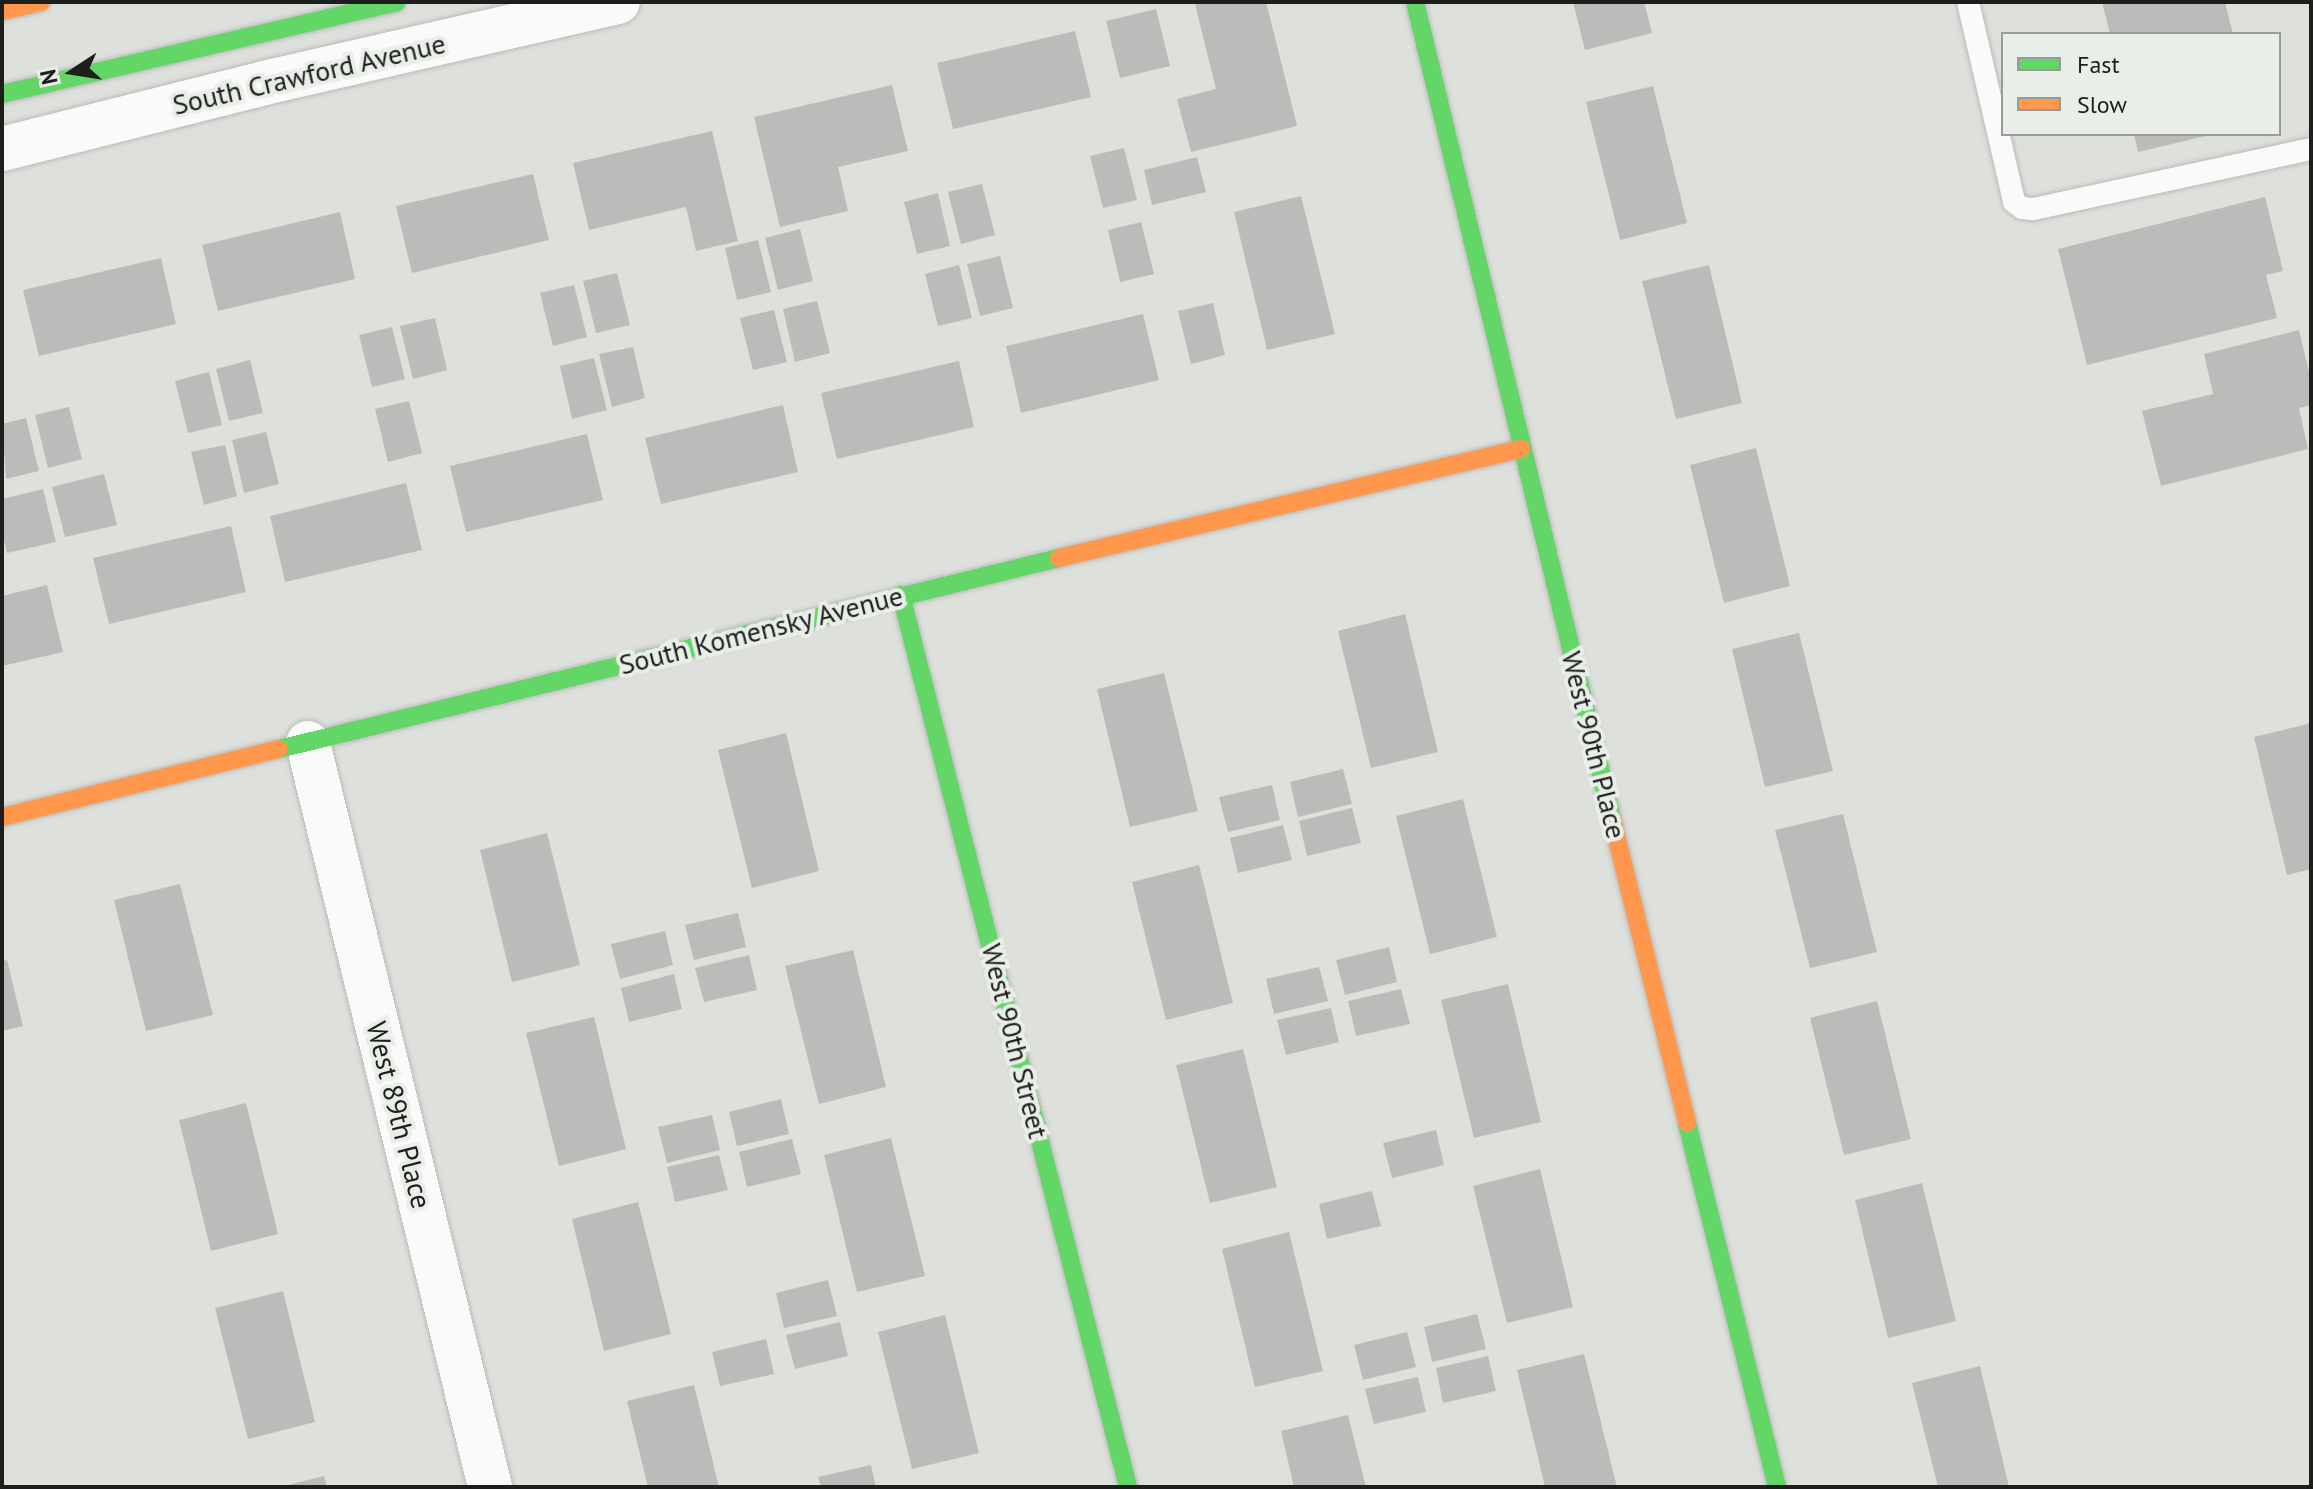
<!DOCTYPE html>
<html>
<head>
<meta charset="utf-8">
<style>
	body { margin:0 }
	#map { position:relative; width:2313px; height:1489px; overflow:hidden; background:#dee0dc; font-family:"PT Sans",sans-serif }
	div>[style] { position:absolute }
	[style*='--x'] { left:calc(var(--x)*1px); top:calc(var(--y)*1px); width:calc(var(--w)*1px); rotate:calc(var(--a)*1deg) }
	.building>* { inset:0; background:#bbbcba }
	.roads { filter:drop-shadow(0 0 2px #b9bbb8) drop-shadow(0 0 2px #b9bbb8) }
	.lane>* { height:22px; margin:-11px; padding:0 11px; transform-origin:11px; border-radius:11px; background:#fafafa }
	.street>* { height:44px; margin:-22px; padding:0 22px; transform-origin:22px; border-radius:22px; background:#fafafa }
	.fast>* { height:18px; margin:-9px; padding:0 9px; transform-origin:9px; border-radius:9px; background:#63d668 }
	.slow>* { height:18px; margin:-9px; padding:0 9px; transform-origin:9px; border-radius:9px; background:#ff974d }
	span { translate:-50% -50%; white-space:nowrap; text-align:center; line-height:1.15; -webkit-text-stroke:8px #eaeee8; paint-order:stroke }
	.street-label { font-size:28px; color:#1e1f1d }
	.frame { position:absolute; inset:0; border:4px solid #1e1f1d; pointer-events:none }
	.legend { position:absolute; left:2001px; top:32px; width:280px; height:104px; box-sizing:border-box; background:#eaeee8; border:2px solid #989b97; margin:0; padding:10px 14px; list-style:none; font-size:24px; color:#1e1f1d }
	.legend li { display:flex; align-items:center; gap:16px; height:40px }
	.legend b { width:40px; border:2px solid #989b97 }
	.north { position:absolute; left:32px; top:32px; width:80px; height:80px; -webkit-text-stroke:6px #eaeee8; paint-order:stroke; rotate:258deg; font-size:22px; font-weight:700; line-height:32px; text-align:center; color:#1e1f1d }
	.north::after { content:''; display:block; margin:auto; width:28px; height:36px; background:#1e1f1d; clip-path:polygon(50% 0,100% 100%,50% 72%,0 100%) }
</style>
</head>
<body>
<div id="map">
	<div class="building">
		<div style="clip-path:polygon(1202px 2px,1266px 2px,1297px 126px,1191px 152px,1177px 99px,1216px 89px,1195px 4px)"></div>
		<div style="clip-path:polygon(1573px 2px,1644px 2px,1652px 33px,1585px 50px)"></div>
		<div style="clip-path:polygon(2102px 2px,2225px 2px,2233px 34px,2110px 34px)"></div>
		<div style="clip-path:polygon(1156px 9px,1170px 66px,1120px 78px,1106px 21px)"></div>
		<div style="clip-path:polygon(1075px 31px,1091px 97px,953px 129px,937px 63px)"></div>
		<div style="clip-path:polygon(892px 85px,908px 151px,838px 167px,848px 211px,780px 227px,754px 117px)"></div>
		<div style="clip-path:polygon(1653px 86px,1687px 223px,1620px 240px,1586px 102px)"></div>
		<div style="clip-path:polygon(712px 131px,738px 241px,696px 251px,686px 207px,589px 230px,573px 163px)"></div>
		<div style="clip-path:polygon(2134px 134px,2209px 134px,2210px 135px,2138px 152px)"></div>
		<div style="clip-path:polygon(1124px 148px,1137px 200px,1103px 208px,1090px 156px)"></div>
		<div style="clip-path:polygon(1197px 157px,1206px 192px,1152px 205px,1144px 170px)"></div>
		<div style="clip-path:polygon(533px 174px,549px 240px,412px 273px,396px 206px)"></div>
		<div style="clip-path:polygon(982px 184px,995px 235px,961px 244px,948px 192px)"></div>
		<div style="clip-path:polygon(938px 193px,950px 246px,917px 254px,904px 202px)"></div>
		<div style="clip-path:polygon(1301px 196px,1335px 334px,1267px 350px,1234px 212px)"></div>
		<div style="clip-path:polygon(2265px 197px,2283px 271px,2266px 275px,2277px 318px,2087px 365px,2058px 249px)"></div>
		<div style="clip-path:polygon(340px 212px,355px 279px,218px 311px,202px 245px)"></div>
		<div style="clip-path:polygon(1141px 222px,1154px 274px,1120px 282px,1108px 230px)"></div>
		<div style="clip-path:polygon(800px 229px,813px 281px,778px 290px,765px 238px)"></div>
		<div style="clip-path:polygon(758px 240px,771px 292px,737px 300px,725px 248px)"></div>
		<div style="clip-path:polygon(1000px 256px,1013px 308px,980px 316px,967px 264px)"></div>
		<div style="clip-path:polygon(161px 258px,176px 324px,39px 356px,23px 290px)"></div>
		<div style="clip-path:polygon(959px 265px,972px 318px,938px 326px,925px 274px)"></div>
		<div style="clip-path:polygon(1709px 265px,1742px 403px,1676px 419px,1642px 281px)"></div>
		<div style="clip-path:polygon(617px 273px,630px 325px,596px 333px,583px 281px)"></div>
		<div style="clip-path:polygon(574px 285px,587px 337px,553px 346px,540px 293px)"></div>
		<div style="clip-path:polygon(817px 301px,830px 353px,795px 362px,783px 309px)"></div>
		<div style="clip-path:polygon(1213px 303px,1225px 355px,1191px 364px,1178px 311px)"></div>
		<div style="clip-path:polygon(774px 310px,787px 362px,753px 370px,740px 318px)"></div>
		<div style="clip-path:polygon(1143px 314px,1159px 380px,1021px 413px,1006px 346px)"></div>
		<div style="clip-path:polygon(435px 318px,447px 370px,413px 379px,400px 326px)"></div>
		<div style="clip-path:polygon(392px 327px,405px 379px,372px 387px,359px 335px)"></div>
		<div style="clip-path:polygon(2299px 330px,2311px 380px,2311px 405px,2299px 408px,2308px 449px,2161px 486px,2142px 411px,2213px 394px,2204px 354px)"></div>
		<div style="clip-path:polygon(633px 347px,645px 398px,612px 407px,599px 354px)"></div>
		<div style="clip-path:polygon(594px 358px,607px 410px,572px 419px,560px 366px)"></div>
		<div style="clip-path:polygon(250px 360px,263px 413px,229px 421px,216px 369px)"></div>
		<div style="clip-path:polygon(959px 361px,974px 427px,837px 459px,821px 393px)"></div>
		<div style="clip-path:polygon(209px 372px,222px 425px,188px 433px,175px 381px)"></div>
		<div style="clip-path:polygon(409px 401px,422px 453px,388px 462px,375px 409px)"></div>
		<div style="clip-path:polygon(783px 405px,798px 472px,661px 504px,645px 438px)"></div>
		<div style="clip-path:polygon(69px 407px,82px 459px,48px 468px,35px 415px)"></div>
		<div style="clip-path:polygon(26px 418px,39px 471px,6px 479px,2px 424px)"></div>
		<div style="clip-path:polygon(266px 432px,279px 484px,244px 493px,232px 440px)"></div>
		<div style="clip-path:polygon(587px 434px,603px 500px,466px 532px,450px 466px)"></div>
		<div style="clip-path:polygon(225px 445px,237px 496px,204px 505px,191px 452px)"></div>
		<div style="clip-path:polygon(1756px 448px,1790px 586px,1724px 603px,1690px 465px)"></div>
		<div style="clip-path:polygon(104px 474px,117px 525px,65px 537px,52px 487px)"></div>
		<div style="clip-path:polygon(406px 483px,422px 550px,285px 582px,270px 516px)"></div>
		<div style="clip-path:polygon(43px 489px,56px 542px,7px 553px,2px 533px,2px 499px)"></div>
		<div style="clip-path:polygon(231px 526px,246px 592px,109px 624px,93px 558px)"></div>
		<div style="clip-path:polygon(47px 585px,63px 652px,2px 666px,2px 596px)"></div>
		<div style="clip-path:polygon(1405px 614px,1438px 752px,1371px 768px,1338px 631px)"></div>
		<div style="clip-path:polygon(1799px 633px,1833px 771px,1765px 787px,1732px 649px)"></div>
		<div style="clip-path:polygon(1164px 673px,1198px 811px,1130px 827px,1097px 689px)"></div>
		<div style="clip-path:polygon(2311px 723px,2311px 869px,2287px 875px,2254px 737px)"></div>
		<div style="clip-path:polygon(786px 733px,819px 871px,752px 888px,718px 750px)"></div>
		<div style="clip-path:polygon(1343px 769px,1352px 804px,1298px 817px,1290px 782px)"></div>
		<div style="clip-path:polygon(1272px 785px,1280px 820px,1228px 832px,1219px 797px)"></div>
		<div style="clip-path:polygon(1463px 799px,1497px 937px,1430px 954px,1396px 816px)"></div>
		<div style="clip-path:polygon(1352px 808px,1361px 843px,1307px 856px,1299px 821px)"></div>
		<div style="clip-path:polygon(1843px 814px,1877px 952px,1810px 968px,1775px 830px)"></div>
		<div style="clip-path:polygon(1283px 825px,1292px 860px,1238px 873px,1230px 838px)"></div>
		<div style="clip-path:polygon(547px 833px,580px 965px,512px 982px,480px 850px)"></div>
		<div style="clip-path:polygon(1199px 865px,1233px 1003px,1166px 1020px,1132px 882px)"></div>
		<div style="clip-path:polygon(180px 884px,213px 1015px,146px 1031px,114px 900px)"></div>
		<div style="clip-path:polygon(738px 913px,746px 947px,694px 960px,685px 925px)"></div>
		<div style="clip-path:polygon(665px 931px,673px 965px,620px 979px,611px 944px)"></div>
		<div style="clip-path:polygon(1389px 947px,1397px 982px,1345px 995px,1336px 960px)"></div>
		<div style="clip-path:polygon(853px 950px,886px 1087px,819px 1104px,785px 966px)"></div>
		<div style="clip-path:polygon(749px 955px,757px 990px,704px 1002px,695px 968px)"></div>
		<div style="clip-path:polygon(7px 960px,23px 1026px,2px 1031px,2px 961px)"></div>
		<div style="clip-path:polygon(1319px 967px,1328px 1001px,1274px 1014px,1266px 979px)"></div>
		<div style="clip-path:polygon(674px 974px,682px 1009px,629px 1022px,621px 988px)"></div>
		<div style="clip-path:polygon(1508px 984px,1541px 1122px,1474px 1138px,1441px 1000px)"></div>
		<div style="clip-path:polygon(1401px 989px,1410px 1024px,1356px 1036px,1348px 1001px)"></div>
		<div style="clip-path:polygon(1877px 1001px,1911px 1139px,1844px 1155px,1810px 1018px)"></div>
		<div style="clip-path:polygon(1331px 1008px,1339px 1042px,1286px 1055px,1277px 1020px)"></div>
		<div style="clip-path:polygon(594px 1017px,626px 1149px,559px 1166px,526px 1033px)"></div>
		<div style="clip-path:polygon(1243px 1049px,1277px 1187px,1210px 1203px,1176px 1065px)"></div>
		<div style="clip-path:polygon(781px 1099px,789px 1134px,737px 1146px,729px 1112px)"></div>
		<div style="clip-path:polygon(246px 1103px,278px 1234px,211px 1251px,179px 1120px)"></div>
		<div style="clip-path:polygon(712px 1115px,720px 1150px,667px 1163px,658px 1127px)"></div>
		<div style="clip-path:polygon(1436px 1130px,1444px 1165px,1392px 1178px,1383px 1143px)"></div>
		<div style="clip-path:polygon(891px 1138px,925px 1276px,857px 1292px,824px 1155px)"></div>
		<div style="clip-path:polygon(792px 1139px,801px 1174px,747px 1187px,739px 1152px)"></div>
		<div style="clip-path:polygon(719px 1155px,728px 1190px,675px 1202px,667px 1167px)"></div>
		<div style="clip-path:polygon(1540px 1169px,1573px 1307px,1507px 1323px,1473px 1186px)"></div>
		<div style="clip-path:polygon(1922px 1183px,1956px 1321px,1888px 1338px,1855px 1200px)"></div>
		<div style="clip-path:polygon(1372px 1191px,1381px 1226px,1327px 1239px,1319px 1204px)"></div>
		<div style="clip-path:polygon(638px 1202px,671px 1334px,604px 1351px,572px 1219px)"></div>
		<div style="clip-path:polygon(1289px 1232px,1323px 1371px,1255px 1387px,1222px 1249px)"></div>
		<div style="clip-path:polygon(828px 1280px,837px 1316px,784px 1328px,776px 1293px)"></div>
		<div style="clip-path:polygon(283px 1291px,315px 1422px,248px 1439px,215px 1308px)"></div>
		<div style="clip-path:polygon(1477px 1314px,1486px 1349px,1432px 1362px,1424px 1327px)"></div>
		<div style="clip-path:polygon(945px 1315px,979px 1453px,912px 1469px,878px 1332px)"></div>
		<div style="clip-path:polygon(840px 1322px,848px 1356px,795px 1369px,786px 1335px)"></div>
		<div style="clip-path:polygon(1407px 1332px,1416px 1367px,1363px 1380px,1354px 1345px)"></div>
		<div style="clip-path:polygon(766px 1339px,774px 1374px,720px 1386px,712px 1352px)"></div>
		<div style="clip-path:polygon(1584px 1354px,1617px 1487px,1545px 1487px,1517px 1370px)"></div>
		<div style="clip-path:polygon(1488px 1356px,1496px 1391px,1443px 1403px,1436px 1368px)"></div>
		<div style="clip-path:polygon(1980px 1366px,2009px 1487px,1938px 1487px,1912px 1383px)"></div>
		<div style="clip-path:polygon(1418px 1377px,1426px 1412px,1374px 1424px,1365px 1389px)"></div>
		<div style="clip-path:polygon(694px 1385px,719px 1487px,648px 1487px,627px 1401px)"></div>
		<div style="clip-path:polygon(1348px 1415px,1366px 1487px,1294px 1487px,1281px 1431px)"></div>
		<div style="clip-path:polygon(871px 1465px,876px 1487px,821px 1487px,818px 1477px)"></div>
		<div style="clip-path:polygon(324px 1476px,327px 1487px,284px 1487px,284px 1486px)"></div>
	</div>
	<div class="roads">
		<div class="lane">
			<div style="--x:1968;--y:2;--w:205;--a:77"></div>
			<div style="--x:2014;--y:202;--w:10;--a:37"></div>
			<div style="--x:2022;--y:208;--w:12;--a:5"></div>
			<div style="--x:2034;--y:209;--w:283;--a:-12.2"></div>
		</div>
		<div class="street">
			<div style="--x:2;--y:149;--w:270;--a:-14.1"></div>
			<div style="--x:264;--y:83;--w:363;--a:-12.9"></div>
			<div style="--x:308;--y:743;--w:766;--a:76.25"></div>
		</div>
		<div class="fast">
			<div style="--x:1415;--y:2;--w:840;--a:76.44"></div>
			<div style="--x:2;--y:94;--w:405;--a:-13.1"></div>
			<div style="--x:901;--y:595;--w:920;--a:75.72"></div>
			<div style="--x:279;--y:749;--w:803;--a:-13.76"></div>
			<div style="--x:1687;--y:1123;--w:375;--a:76.1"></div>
		</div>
		<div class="slow">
			<div style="--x:2;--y:11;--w:40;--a:-13"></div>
			<div style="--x:1059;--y:558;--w:475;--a:-13.3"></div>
			<div style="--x:2;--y:817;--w:285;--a:-13.8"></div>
			<div style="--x:1612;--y:819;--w:313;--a:76.1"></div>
		</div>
	</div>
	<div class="street-label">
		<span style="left:309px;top:74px;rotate:-13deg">South Crawford Avenue</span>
		<span style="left:761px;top:630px;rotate:-14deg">South Komensky Avenue</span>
		<span style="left:1594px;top:745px;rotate:76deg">West 90th Place</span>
		<span style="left:1015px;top:1041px;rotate:76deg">West 90th Street</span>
		<span style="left:399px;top:1115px;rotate:76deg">West 89th Place</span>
	</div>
	<div class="frame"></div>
	<ul class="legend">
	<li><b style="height:10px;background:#63d668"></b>Fast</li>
	<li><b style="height:10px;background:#ff974d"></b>Slow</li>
	</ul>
	<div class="north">N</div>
</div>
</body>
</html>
